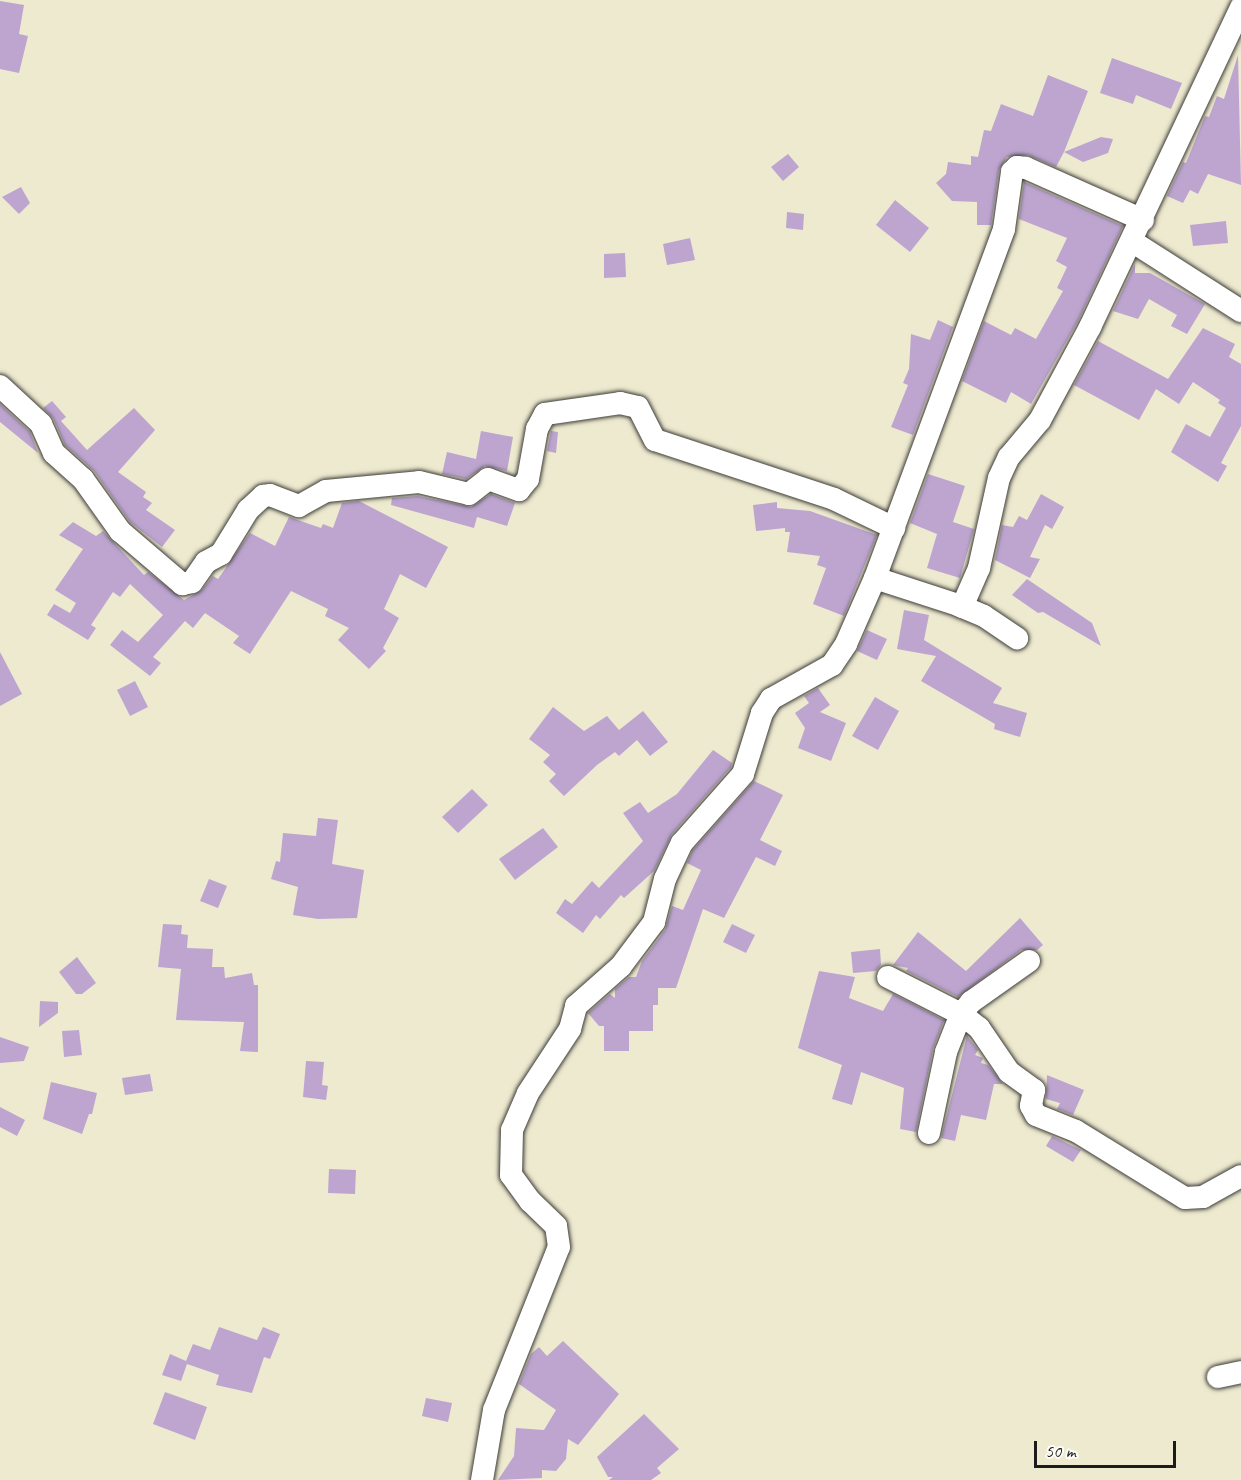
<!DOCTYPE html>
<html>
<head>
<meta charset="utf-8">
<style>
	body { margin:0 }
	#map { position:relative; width:1241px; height:1480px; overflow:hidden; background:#eeead0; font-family:Caveat,sans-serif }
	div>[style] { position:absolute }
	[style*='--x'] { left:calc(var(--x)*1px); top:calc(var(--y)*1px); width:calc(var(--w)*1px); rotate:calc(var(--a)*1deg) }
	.building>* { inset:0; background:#bda5d0 }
	.roads { filter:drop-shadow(0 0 2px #3c3b37) drop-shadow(0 0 2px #3c3b37) }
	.minor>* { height:22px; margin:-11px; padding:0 11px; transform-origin:11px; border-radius:11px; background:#fff }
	span { translate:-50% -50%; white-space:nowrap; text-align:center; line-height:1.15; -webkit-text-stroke:4.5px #fdfcf7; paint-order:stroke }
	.scale { position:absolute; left:1034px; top:1441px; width:142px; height:27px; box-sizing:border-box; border:3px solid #1c1c1c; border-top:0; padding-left:8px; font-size:18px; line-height:21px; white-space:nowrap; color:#1c1c1c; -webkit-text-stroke:4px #fdfcf7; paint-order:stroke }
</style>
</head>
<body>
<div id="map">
	<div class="building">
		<div style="clip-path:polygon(0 1px,24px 5px,19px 34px,28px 36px,19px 73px,0 69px)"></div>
		<div style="clip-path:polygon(1238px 55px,1241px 185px,1208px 174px,1198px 194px,1190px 190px,1183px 203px,1167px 196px,1183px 162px,1186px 163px,1205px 116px,1209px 117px,1217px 96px,1224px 99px)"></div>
		<div style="clip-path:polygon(1112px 58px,1182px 83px,1171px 109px,1136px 95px,1133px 104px,1100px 93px)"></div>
		<div style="clip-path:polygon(1048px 75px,1088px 91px,1064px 152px,1056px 167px,1028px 155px,1007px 157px,999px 170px,991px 225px,977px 225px,977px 202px,952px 201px,936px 183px,946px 174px,948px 162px,971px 165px,971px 156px,978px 157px,984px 130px,991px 131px,1001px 104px,1033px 116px)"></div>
		<div style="clip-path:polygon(1101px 137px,1113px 139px,1108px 153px,1083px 162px,1064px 152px)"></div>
		<div style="clip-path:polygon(788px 154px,799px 167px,783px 181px,771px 167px)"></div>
		<div style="clip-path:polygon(1024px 182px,1123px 226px,1078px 321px,1031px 404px,1011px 392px,1006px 403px,962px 381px,984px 321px,1011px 335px,1015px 328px,1036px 339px,1063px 291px,1057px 288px,1067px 267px,1056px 261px,1067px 238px,1019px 219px)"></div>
		<div style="clip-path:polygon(21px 187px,30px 203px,19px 214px,2px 197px)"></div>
		<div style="clip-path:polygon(895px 200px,929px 228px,910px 252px,876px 225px)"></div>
		<div style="clip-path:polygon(787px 212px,804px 214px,803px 230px,786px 228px)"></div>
		<div style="clip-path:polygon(1226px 221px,1228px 243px,1193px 246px,1190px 225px)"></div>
		<div style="clip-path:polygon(690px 238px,695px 260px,667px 265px,663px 244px)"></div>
		<div style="clip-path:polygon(625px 253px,626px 277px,604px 278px,604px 254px)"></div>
		<div style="clip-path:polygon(1135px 264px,1135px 273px,1150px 273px,1205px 304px,1187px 334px,1171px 326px,1177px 315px,1149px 299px,1138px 319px,1113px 311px)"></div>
		<div style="clip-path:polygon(938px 320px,953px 327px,913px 435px,891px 427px,908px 385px,903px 383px,909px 369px,911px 334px,930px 340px)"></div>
		<div style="clip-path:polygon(1203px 328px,1235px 344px,1229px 357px,1241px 364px,1241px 426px,1221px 463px,1227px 466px,1218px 482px,1171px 452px,1186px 424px,1210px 437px,1226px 408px,1218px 403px,1220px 400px,1193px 382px,1179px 404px,1156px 389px,1139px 420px,1074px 385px,1098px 341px,1168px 379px)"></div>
		<div style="clip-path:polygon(52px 401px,66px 417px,61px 421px,87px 450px,134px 408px,155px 430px,118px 472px,146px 492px,143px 497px,152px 503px,146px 510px,175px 530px,162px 547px,130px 522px,94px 471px,65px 445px,53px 418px,43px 408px)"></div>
		<div style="clip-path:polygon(0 404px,30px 432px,38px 453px,0 422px)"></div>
		<div style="clip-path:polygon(481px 431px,513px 437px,507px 471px,485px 466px,466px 479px,442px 474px,447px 452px,476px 459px)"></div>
		<div style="clip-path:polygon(551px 431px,558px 432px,556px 453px,547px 451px)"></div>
		<div style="clip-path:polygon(928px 474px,965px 486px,953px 522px,974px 529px,960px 578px,927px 568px,937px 534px,910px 523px)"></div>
		<div style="clip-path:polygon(491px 494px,515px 503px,507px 526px,477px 517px,474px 528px,391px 505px,392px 498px,418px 496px,471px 507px)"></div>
		<div style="clip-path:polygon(1041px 494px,1064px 507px,1052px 529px,1045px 525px,1030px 557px,1040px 559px,1030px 578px,995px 560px,1002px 525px,1013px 527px,1019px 516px,1027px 520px)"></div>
		<div style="clip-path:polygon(359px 501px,448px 547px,426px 588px,400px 574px,384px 609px,399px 618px,383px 648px,386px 651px,369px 669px,338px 640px,349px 628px,325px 616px,328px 609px,291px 591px,250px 654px,233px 643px,239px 636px,205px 613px,193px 628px,185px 621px,153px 657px,161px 663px,150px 676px,110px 645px,122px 630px,138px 642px,163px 615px,130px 584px,120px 597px,113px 592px,91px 625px,96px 628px,88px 640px,47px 615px,54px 604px,70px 613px,76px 603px,55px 590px,83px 549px,59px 535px,73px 522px,96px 536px,103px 531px,144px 575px,148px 572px,184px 600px,202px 590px,213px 576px,218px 579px,250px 533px,275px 546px,289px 517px,321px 528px,323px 524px,333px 528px,342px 503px)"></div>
		<div style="clip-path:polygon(777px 502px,777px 508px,810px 511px,877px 535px,844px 616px,813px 604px,826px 568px,817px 565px,820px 556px,787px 552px,790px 532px,785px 532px,785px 528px,756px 531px,753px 505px)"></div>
		<div style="clip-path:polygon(1027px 579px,1092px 623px,1101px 646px,1043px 612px,1038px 613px,1012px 595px)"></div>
		<div style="clip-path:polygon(904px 610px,929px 615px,924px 640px,1002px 688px,993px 703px,1027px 713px,1020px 737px,994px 729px,995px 724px,921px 681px,936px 656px,897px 649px)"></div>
		<div style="clip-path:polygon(867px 630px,887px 639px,877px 660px,857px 651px)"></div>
		<div style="clip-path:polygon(0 652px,22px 694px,0 706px)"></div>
		<div style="clip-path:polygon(135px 681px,148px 707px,130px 716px,117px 690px)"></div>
		<div style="clip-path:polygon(818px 688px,830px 705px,820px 712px,846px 723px,831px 761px,798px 748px,805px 728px,795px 713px,809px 703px,804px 696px)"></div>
		<div style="clip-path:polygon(875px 697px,899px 711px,878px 750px,852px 736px)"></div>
		<div style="clip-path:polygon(553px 707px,584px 731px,607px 716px,619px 730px,643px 711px,668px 742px,650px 756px,637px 740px,619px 756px,615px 752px,597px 765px,564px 796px,549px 781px,556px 774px,543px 762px,550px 755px,529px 739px)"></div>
		<div style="clip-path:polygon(713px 750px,732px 763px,731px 767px,672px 834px,654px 871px,624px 898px,621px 895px,600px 919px,596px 915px,583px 933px,556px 913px,565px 899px,572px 904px,592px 881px,599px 888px,643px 841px,623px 813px,640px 802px,648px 813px,677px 794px)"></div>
		<div style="clip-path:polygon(754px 781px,783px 795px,760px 840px,782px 851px,775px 866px,756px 857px,724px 918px,703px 909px,676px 988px,658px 988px,658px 1005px,653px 1005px,653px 1031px,629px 1031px,629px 1051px,604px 1051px,604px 1026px,599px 1026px,588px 1013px,610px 994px,615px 998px,615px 989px,629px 977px,636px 977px,642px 961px,665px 930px,672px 906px,683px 910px,701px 870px,687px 863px,693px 850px)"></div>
		<div style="clip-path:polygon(472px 789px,488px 805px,458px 833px,442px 817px)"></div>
		<div style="clip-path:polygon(318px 818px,338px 820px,332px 864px,364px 870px,357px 918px,318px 919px,293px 915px,298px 887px,271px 879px,276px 861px,280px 862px,283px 833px,316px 836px)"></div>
		<div style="clip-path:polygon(543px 828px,558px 847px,515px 880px,499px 859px)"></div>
		<div style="clip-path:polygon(209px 879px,227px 886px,218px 908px,200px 901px)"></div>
		<div style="clip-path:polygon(1020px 918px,1043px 945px,1037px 950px,1021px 950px,958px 997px,906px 971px,908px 968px,893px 965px,918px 932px,966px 971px)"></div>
		<div style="clip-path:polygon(163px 924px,182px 925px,181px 934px,188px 935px,187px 948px,213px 949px,212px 967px,224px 967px,225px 978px,252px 973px,254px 985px,258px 985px,258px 1052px,240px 1051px,244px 1022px,176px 1020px,181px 969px,158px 967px)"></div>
		<div style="clip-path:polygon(732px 924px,755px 935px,746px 953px,723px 942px)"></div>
		<div style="clip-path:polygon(880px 949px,881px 965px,876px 971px,853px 973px,851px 952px)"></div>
		<div style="clip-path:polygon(77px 957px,96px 983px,82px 994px,76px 994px,59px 972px)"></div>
		<div style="clip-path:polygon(819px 971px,855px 977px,849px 998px,883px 1011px,893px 994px,944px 1020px,933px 1049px,916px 1132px,900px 1129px,904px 1088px,861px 1072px,852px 1105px,832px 1099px,842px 1065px,798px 1048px)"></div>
		<div style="clip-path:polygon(40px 1001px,58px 1002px,58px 1013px,39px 1027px)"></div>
		<div style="clip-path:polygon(79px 1030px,82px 1055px,64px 1057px,62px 1031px)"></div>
		<div style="clip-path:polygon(967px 1036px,978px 1050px,975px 1055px,983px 1058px,981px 1063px,988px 1065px,1003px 1084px,994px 1084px,986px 1120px,961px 1115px,955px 1141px,941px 1138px)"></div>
		<div style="clip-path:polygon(0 1037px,29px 1047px,24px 1061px,0 1063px)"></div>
		<div style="clip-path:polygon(306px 1061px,324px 1062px,322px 1085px,328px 1086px,326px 1100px,303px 1097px)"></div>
		<div style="clip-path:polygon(150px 1074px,153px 1091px,125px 1095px,122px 1078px)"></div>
		<div style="clip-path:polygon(1047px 1075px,1084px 1090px,1073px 1115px,1057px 1109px,1060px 1103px,1046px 1099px)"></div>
		<div style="clip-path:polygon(51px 1082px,97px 1093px,92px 1114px,89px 1114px,82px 1134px,43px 1119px)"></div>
		<div style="clip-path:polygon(0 1107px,25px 1120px,17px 1136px,0 1127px)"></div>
		<div style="clip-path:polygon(1052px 1136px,1081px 1150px,1073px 1162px,1046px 1146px)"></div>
		<div style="clip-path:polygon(329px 1169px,356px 1170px,355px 1194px,328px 1193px)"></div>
		<div style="clip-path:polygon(219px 1327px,257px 1340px,263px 1327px,280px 1334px,270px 1359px,264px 1357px,252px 1393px,216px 1385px,219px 1375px,187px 1364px,181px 1381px,162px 1375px,170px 1354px,186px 1361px,193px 1344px,210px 1350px)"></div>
		<div style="clip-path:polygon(563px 1341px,619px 1394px,578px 1445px,568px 1439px,566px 1459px,556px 1471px,542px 1470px,542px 1478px,498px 1480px,514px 1456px,516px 1428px,544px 1430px,556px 1410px,519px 1384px,531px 1354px,539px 1347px,547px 1356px)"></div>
		<div style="clip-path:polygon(165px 1392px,207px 1407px,195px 1440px,153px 1424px)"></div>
		<div style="clip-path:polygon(426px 1398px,452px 1403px,448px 1422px,422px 1416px)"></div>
		<div style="clip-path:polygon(644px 1414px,679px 1449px,657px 1468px,661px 1473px,651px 1480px,609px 1480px,613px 1477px,608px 1477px,597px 1457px)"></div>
	</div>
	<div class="roads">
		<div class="minor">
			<div style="--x:1133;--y:242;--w:128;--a:32.6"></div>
			<div style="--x:0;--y:386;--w:56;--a:42.8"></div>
			<div style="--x:41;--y:424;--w:32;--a:66"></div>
			<div style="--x:54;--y:453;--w:39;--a:42"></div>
			<div style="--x:83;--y:479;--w:64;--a:54.6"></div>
			<div style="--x:120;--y:531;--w:82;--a:40.5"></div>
			<div style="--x:182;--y:584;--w:10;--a:-11"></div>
			<div style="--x:192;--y:582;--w:24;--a:-55"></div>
			<div style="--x:206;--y:562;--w:17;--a:-28"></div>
			<div style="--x:221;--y:554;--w:52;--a:-58.5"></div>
			<div style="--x:248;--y:510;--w:21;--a:-43"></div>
			<div style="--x:263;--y:496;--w:7;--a:-8"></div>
			<div style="--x:270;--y:495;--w:31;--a:21"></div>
			<div style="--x:299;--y:506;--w:31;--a:-29"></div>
			<div style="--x:326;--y:491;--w:93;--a:-5.5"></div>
			<div style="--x:419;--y:482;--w:51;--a:13.5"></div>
			<div style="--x:469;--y:494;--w:24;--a:-38"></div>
			<div style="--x:488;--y:479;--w:33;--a:20"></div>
			<div style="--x:519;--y:490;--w:14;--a:-51"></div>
			<div style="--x:528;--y:479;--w:51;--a:-79.8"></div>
			<div style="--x:537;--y:429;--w:17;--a:-62"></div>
			<div style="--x:545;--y:414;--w:76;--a:-8.3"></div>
			<div style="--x:620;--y:403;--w:18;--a:13"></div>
			<div style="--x:638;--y:407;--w:37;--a:63"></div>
			<div style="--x:655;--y:440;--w:188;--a:18.2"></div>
			<div style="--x:834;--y:499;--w:67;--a:25.8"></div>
			<div style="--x:875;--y:578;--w:87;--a:18"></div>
			<div style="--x:958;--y:605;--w:28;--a:23"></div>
			<div style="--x:984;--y:616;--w:40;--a:34"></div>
			<div style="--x:962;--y:607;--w:43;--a:-66.4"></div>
			<div style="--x:979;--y:568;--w:92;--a:-77.5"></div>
			<div style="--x:999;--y:478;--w:23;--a:-65"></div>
			<div style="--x:1009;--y:457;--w:48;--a:-50"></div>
			<div style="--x:1040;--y:420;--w:106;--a:-61.7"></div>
			<div style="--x:1090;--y:327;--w:354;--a:-64.7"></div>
			<div style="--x:888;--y:977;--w:82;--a:26.9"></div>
			<div style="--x:961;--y:1014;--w:23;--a:38"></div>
			<div style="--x:979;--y:1028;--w:53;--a:55.7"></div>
			<div style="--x:1009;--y:1072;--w:31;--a:36"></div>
			<div style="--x:1034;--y:1090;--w:16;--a:101"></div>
			<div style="--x:1031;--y:1106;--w:10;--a:61"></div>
			<div style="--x:1036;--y:1115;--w:43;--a:21.8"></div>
			<div style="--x:1076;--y:1131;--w:128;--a:31.6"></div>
			<div style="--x:1185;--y:1198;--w:18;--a:-3"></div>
			<div style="--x:1203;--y:1197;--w:43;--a:-28.9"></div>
			<div style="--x:929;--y:1133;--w:83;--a:-78.1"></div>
			<div style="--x:946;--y:1052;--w:41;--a:-68.5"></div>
			<div style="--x:961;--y:1014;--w:16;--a:-50"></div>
			<div style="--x:971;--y:1002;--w:71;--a:-35.3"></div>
			<div style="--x:1218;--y:1377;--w:24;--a:-12"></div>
			<div style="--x:482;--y:1480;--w:71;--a:-80.3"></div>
			<div style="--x:494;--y:1410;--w:175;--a:-68.3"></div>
			<div style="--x:559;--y:1247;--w:21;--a:-98"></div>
			<div style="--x:556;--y:1226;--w:36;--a:-136"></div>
			<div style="--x:530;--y:1201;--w:32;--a:-126"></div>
			<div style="--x:511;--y:1175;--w:45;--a:-88.7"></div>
			<div style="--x:512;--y:1130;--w:40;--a:-66.6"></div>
			<div style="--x:528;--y:1093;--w:77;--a:-56.7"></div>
			<div style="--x:570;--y:1029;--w:24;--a:-75"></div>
			<div style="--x:576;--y:1006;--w:60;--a:-41.6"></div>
			<div style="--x:621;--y:966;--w:55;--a:-53.1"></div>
			<div style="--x:654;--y:922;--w:44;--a:-75.7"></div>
			<div style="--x:665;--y:879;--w:40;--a:-65"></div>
			<div style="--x:682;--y:843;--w:92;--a:-48.5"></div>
			<div style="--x:743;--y:774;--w:64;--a:-72.7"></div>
			<div style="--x:762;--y:713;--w:17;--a:-57"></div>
			<div style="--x:771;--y:699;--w:70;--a:-29.1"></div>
			<div style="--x:832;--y:665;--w:25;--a:-56"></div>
			<div style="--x:846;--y:644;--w:72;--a:-66.3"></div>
			<div style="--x:875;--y:578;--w:372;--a:-69.7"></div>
			<div style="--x:1004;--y:229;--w:58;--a:-82"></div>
			<div style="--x:1012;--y:172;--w:7;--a:-45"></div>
			<div style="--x:1017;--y:167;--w:9;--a:6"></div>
			<div style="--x:1026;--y:168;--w:128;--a:24"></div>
		</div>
	</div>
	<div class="scale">50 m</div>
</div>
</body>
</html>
